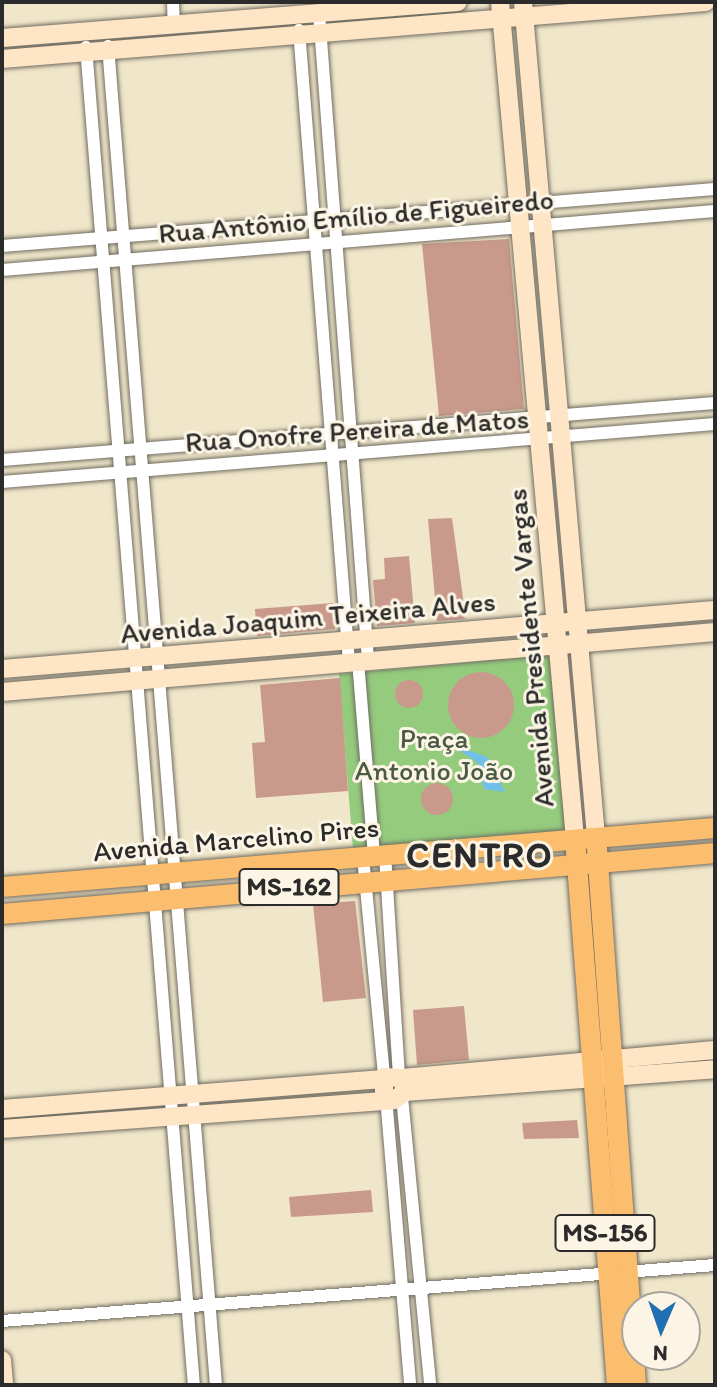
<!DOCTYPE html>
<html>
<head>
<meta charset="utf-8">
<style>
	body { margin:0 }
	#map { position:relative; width:717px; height:1387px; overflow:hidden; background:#f0e6c9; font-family:Itim,sans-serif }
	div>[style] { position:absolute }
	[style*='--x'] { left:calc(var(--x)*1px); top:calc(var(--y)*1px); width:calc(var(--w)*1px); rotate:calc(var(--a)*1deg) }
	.green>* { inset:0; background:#94cb7d }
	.water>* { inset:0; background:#70c0eb }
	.building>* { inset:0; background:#c99a8b }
	.round { border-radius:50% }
	.roads { filter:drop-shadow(0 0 2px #706c62) drop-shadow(0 0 2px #706c62) }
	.street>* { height:12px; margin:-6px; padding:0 6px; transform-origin:6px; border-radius:6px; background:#fff }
	.secondary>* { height:18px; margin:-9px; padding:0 9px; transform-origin:9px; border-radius:9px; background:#fde5c5 }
	.primary>* { height:20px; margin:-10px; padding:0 10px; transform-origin:10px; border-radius:10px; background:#fbbd6e }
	span { translate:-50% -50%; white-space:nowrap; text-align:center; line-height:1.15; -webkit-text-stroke:6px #fcf5e5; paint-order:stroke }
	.shield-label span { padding:2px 6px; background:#fcf5e5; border:2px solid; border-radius:6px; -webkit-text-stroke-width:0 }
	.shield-label { font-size:26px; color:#2b2b2b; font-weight:700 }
	.street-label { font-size:28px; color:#2b2b2b }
	.park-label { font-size:28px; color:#4a5b44 }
	.district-label { font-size:36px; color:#2b2b2b; font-weight:700; letter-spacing:2px }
	.frame { position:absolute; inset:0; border:4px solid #2b2b2b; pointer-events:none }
	.north { position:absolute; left:621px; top:1291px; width:80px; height:80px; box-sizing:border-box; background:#fcf5e5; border:2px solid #a8a49b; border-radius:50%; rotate:182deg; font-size:22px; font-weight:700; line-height:32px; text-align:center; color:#2b2b2b }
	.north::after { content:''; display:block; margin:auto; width:28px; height:36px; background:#1f6fb2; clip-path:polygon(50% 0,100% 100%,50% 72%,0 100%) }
</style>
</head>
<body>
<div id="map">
	<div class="green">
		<div style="clip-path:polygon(550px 655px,567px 830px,353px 849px,339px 674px)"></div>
	</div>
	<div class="water">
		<div style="clip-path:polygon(449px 743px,487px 757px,505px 792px,484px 789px,478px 763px)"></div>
	</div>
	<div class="building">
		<div style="clip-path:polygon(509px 239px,524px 409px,439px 416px,422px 244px)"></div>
		<div style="clip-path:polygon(452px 518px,466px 619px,437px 621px,428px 519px)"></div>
		<div style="clip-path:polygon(409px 556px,415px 623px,377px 626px,373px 580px,385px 579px,384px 558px)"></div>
		<div style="clip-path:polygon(333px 603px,335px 629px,257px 636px,255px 609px)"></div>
		<div class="round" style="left:448px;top:672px;width:66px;height:66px"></div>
		<div style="clip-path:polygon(340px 678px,348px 791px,256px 798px,252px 743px,265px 742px,260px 685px)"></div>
		<div class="round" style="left:395px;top:680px;width:28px;height:28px"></div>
		<div class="round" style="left:421px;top:783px;width:32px;height:32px"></div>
		<div style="clip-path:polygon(355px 901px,366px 998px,323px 1002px,313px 904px)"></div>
		<div style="clip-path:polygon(464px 1006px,469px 1060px,417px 1065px,413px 1010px)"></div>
		<div style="clip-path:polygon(577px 1120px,579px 1138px,524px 1139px,522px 1123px)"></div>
		<div style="clip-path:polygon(371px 1190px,373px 1212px,291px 1217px,289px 1197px)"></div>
	</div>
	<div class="roads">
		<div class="street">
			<div style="--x:173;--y:2;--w:23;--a:88"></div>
			<div style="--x:319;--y:13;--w:649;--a:85.67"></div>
			<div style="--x:299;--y:30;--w:634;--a:85.48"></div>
			<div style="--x:108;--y:46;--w:1343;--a:85.39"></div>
			<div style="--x:86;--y:47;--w:1342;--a:85.39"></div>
			<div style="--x:2;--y:246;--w:715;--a:-4.57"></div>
			<div style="--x:2;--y:270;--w:715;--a:-4.73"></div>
			<div style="--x:2;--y:460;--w:715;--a:-4.57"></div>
			<div style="--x:2;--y:482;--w:715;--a:-4.65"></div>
			<div style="--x:358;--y:661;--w:196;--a:85.3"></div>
			<div style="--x:385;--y:854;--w:221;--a:86.4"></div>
			<div style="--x:363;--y:857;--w:221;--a:84.5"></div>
			<div style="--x:386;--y:1097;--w:289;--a:85.2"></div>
			<div style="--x:402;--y:1097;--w:289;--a:84.4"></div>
			<div style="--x:2;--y:1321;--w:715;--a:-4.49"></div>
		</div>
		<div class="secondary">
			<div style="--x:500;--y:2;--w:840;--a:84.88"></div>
			<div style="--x:523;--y:2;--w:838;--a:85"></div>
			<div style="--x:2;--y:38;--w:457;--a:-4.5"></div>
			<div style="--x:2;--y:59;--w:706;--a:-4.63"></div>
			<div style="--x:2;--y:669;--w:715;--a:-4.73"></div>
			<div style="--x:2;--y:692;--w:716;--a:-4.81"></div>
			<div style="--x:402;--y:1078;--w:314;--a:-5.1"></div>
			<div style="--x:405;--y:1092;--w:311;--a:-4.2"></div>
			<div style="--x:2;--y:1109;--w:382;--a:-4.5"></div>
			<div style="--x:2;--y:1129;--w:393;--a:-4.2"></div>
			<div style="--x:394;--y:1100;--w:14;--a:-36"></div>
			<div style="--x:405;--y:1092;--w:14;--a:-102"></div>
			<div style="--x:402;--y:1078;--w:18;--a:-177"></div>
			<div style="--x:384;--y:1077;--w:19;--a:90"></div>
			<div style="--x:2;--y:1360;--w:25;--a:85"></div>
		</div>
		<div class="primary">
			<div style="--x:597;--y:849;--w:537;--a:85.84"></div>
			<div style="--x:576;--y:851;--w:536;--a:85.61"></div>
			<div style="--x:2;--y:887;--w:715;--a:-4.73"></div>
			<div style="--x:2;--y:914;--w:716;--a:-4.89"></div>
		</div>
	</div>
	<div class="shield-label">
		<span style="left:289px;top:887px">MS-162</span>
		<span style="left:605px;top:1233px">MS-156</span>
	</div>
	<div class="street-label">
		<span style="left:356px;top:216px;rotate:-5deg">Rua Antônio Emílio de Figueiredo</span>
		<span style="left:357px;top:430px;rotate:-4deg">Rua Onofre Pereira de Matos</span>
		<span style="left:308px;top:617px;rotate:-5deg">Avenida Joaquim Teixeira Alves</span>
		<span style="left:530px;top:648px;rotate:-95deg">Avenida Presidente Vargas</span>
		<span style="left:236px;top:839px;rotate:-5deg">Avenida Marcelino Pires</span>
	</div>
	<div class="park-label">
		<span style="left:434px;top:754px">Praça<br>Antonio João</span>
	</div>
	<div class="district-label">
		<span style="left:480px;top:855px">CENTRO</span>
	</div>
	<div class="frame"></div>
	<div class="north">N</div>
</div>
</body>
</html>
